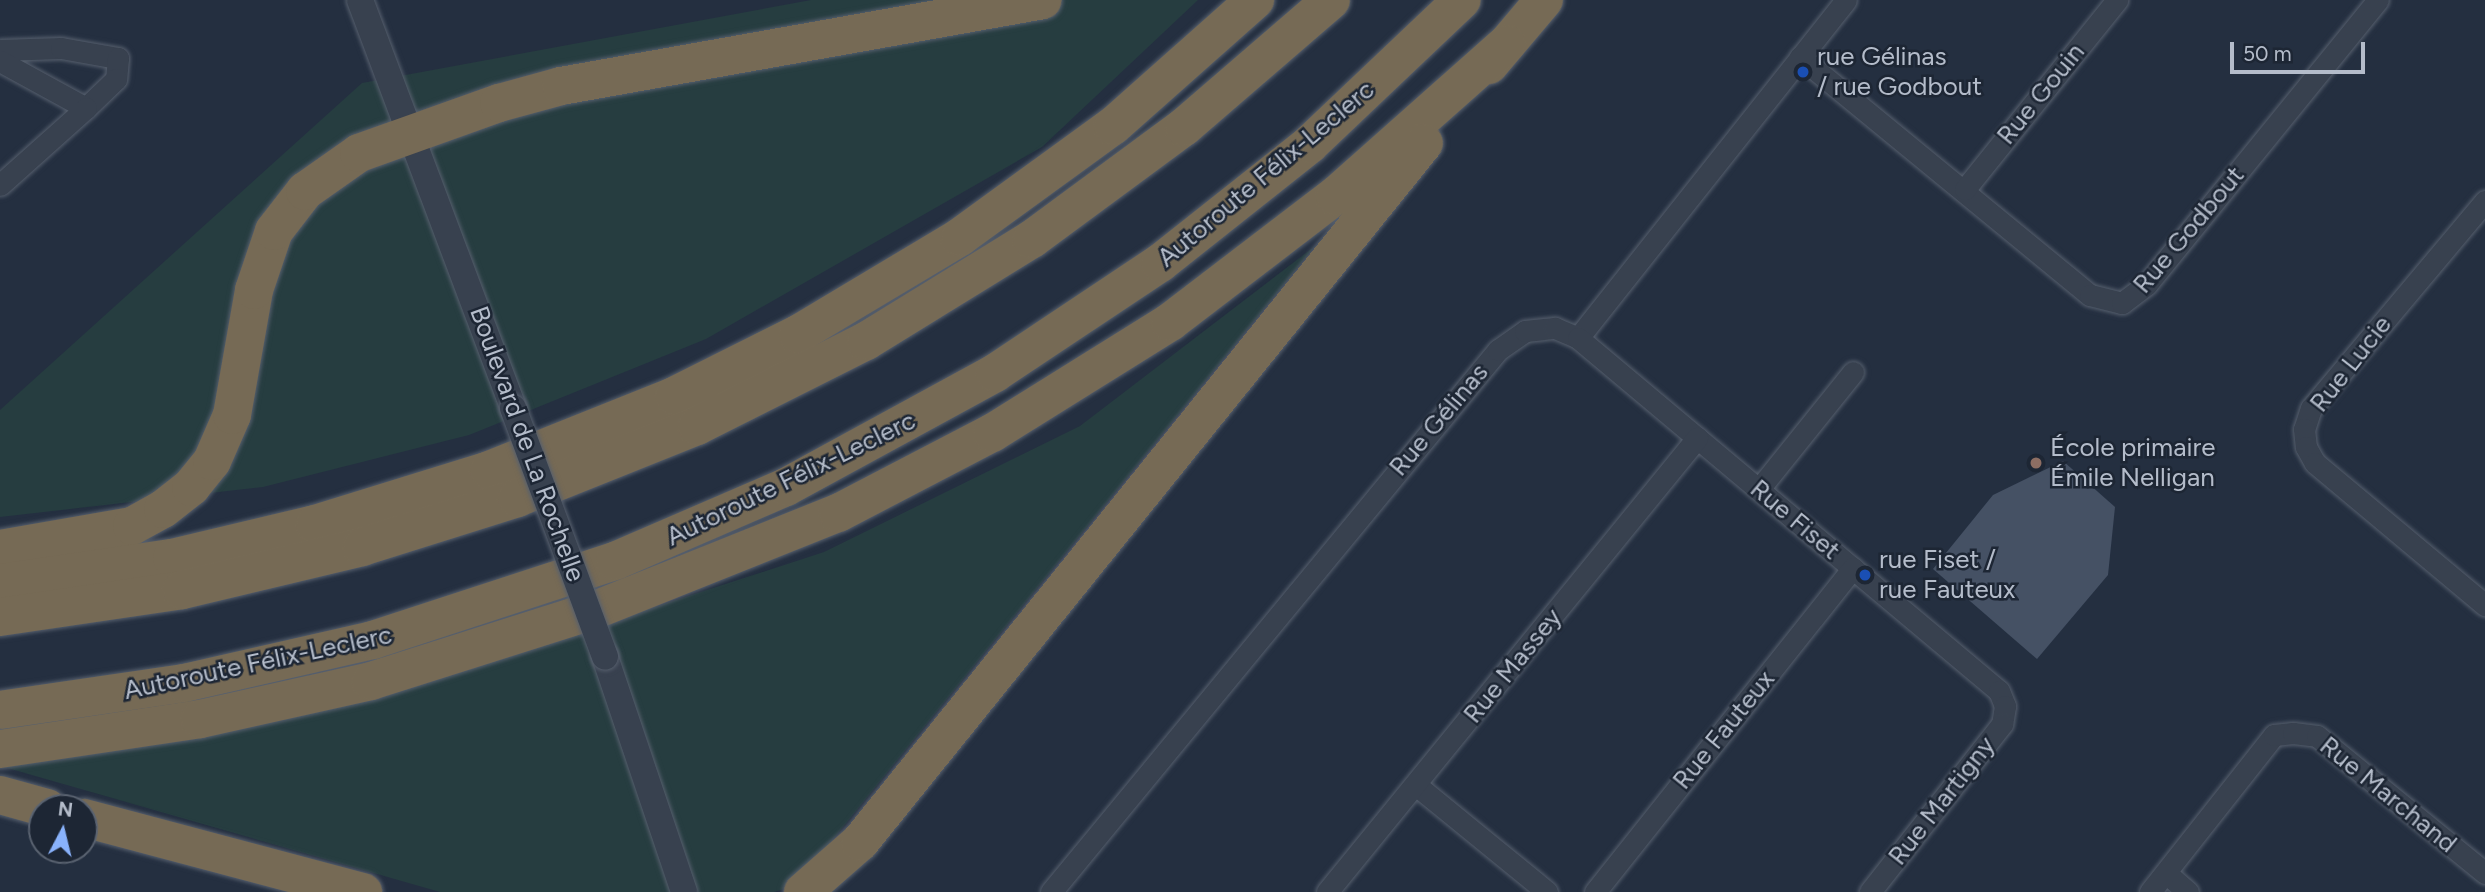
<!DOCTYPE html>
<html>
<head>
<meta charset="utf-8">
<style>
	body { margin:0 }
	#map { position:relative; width:2485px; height:892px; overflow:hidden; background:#242f40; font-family:Figtree,sans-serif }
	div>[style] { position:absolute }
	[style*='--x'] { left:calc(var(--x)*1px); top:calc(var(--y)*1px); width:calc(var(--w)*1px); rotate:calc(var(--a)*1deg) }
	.green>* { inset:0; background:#263d40 }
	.building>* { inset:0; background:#455164 }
	.roads { filter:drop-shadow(0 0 2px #565f6d) drop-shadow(0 0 2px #565f6d) }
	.minor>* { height:21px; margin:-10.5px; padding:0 10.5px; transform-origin:10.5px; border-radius:10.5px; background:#38414f }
	.tertiary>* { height:26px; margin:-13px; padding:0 13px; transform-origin:13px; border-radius:13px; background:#38414f }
	.motorway>* { height:38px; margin:-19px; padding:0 19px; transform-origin:19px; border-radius:19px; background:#766a55 }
	.bridges { filter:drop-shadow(0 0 2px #565f6d) drop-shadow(0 0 2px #565f6d) }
	.tertiary-bridge>* { height:26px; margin:-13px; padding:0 13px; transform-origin:13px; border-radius:13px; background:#38414f }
	.dots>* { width:19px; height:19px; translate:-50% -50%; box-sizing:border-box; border:4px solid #1d2634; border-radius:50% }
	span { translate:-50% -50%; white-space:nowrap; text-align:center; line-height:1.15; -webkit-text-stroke:5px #1d2634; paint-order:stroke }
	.poi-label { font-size:26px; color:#b4bcca }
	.left { translate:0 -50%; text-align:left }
	.street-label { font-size:26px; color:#b4bcca }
	.north { position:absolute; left:28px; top:794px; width:70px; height:70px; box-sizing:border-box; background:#1d2634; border:2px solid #596270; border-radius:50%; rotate:7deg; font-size:19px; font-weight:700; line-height:28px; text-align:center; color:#b4bcca }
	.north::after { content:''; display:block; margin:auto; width:24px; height:32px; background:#89b2fb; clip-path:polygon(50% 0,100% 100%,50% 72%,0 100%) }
	.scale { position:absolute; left:2230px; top:42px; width:135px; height:32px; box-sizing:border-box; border:4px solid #b4bcca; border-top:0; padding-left:9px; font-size:21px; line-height:24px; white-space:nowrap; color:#b4bcca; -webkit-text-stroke:5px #1d2634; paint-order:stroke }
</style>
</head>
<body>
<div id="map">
	<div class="green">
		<div style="clip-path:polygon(811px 0,1198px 0,1042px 147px,706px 339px,469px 435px,263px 487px,0 517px,0 410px,362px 83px)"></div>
		<div style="clip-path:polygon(1315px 246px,795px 886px,774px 892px,440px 892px,4px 767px,362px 702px,824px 552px,1080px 426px)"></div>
	</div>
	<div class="building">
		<div style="clip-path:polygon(2063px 461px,2115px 507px,2108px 575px,2037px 659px,1933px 569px,1993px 495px)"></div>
	</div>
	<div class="roads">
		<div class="minor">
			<div style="--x:0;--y:50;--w:61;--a:-1.9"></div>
			<div style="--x:61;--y:48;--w:58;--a:10"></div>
			<div style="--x:118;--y:58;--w:21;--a:95"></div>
			<div style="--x:116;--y:79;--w:42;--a:136"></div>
			<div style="--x:1800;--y:57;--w:375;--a:39.4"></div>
			<div style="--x:2090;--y:295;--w:33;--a:14"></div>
			<div style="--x:2122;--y:303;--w:31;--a:-37"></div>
			<div style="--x:2147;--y:284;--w:366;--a:-50.9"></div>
			<div style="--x:0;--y:61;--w:98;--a:28.7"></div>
			<div style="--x:86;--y:108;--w:115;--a:138.2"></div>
			<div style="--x:1965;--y:189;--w:243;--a:-51.2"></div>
			<div style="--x:2485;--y:201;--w:270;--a:130"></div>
			<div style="--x:2311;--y:408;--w:22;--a:108"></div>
			<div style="--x:2304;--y:429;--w:18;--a:84"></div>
			<div style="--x:2306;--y:447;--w:18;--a:61"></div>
			<div style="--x:2315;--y:463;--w:222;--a:39.9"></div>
			<div style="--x:1578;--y:338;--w:431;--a:-51.6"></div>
			<div style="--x:1759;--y:489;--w:150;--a:-51.2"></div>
			<div style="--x:1416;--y:785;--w:169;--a:39.2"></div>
			<div style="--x:2166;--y:873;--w:29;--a:41"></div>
			<div style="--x:1051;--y:892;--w:703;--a:-50.49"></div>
			<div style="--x:1498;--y:350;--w:33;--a:-35"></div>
			<div style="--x:1525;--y:331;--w:30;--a:-6"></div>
			<div style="--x:1555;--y:328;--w:25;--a:23"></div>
			<div style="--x:1578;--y:338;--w:549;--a:39.98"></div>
			<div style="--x:1999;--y:691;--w:16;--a:68"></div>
			<div style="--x:2005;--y:706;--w:18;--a:99"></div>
			<div style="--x:2002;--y:724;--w:214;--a:128.2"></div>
			<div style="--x:1327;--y:892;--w:586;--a:-50.82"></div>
			<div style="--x:1595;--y:892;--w:414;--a:-51.5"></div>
			<div style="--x:2150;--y:892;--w:200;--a:-51.7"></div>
			<div style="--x:2274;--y:735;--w:19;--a:-6"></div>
			<div style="--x:2293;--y:733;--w:24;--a:7"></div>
			<div style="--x:2317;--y:736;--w:217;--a:39.2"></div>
		</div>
		<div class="tertiary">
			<div style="--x:360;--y:0;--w:436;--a:69.4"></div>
			<div style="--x:605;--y:657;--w:248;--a:71.4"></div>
		</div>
		<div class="motorway">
			<div style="--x:1489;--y:65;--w:85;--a:-49.8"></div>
			<div style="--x:0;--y:549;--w:134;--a:-9.9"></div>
			<div style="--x:132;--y:526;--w:35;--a:-29"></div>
			<div style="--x:163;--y:509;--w:36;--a:-38"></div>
			<div style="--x:191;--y:487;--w:33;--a:-51"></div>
			<div style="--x:212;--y:461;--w:50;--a:-66.5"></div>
			<div style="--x:232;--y:415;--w:127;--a:-80"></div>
			<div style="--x:254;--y:290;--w:62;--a:-71.3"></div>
			<div style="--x:274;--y:231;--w:51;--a:-52.2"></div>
			<div style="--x:305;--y:191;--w:66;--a:-35.1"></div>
			<div style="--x:359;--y:153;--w:149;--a:-19.7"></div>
			<div style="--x:499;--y:103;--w:64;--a:-15.3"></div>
			<div style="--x:561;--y:86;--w:489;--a:-10.1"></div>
			<div style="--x:0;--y:583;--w:174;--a:-8.3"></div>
			<div style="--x:172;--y:558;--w:147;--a:-13.4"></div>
			<div style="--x:315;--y:524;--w:182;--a:-17.2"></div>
			<div style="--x:489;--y:470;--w:199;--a:-21.8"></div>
			<div style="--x:674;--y:396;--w:139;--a:-26.6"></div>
			<div style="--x:798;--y:334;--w:189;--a:-30.9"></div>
			<div style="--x:960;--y:237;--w:189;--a:-36"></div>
			<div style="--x:1113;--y:126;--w:190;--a:-41.6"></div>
			<div style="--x:0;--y:617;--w:184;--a:-8.4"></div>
			<div style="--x:182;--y:590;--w:185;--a:-13.4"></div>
			<div style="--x:362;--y:547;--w:163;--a:-17.5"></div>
			<div style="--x:517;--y:498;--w:194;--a:-21.8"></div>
			<div style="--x:697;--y:426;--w:189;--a:-26.7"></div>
			<div style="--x:866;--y:341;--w:195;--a:-31.6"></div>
			<div style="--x:1032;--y:239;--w:189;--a:-36.4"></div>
			<div style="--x:1184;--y:127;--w:194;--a:-40.8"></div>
			<div style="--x:0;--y:710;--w:186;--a:-8.3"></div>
			<div style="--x:184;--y:683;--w:194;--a:-12.8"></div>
			<div style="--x:373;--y:640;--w:255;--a:-18.1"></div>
			<div style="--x:615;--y:561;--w:186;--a:-23.4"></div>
			<div style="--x:786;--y:487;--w:238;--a:-28.6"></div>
			<div style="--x:995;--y:373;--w:198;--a:-33.7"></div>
			<div style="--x:1160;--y:263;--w:191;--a:-38.4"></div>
			<div style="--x:1310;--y:144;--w:209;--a:-43.5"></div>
			<div style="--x:0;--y:749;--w:202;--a:-8.5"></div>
			<div style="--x:200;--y:719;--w:175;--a:-12.5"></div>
			<div style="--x:371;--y:681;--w:235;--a:-17.6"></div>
			<div style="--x:595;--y:610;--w:262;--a:-21.8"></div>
			<div style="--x:838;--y:513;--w:174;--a:-27.5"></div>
			<div style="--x:992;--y:433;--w:210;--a:-31.9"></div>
			<div style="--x:1170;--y:322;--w:208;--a:-37.4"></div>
			<div style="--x:1335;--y:196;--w:229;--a:-41.6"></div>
			<div style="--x:0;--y:795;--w:49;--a:15.5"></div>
			<div style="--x:84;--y:818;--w:289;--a:14.9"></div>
			<div style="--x:803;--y:892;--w:76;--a:-41.3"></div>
			<div style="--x:860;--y:842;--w:898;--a:-51.1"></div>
		</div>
	</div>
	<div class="bridges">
		<div class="tertiary-bridge">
			<div style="--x:513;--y:408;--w:265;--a:69.7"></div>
		</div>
	</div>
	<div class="dots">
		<div style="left:1803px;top:72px;background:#1a4fb4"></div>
		<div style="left:2036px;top:463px;background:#8d6e63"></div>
		<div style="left:1865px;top:575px;background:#1a4fb4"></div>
	</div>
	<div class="poi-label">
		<span class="left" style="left:1817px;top:72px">rue Gélinas<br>/ rue Godbout</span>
		<span class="left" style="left:2050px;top:463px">École primaire<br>Émile Nelligan</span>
		<span class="left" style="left:1879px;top:575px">rue Fiset /<br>rue Fauteux</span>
	</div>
	<div class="street-label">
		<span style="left:2041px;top:94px;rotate:-51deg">Rue Gouin</span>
		<span style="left:1266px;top:174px;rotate:-40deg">Autoroute Félix-Leclerc</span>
		<span style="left:2189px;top:230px;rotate:-50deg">Rue Godbout</span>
		<span style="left:2351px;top:364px;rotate:-52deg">Rue Lucie</span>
		<span style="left:1439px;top:420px;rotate:-50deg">Rue Gélinas</span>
		<span style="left:527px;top:444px;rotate:70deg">Boulevard de La Rochelle</span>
		<span style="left:791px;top:479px;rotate:-26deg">Autoroute Félix-Leclerc</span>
		<span style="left:1795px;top:520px;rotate:40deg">Rue Fiset</span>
		<span style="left:258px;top:663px;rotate:-12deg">Autoroute Félix-Leclerc</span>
		<span style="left:1513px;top:666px;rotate:-51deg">Rue Massey</span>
		<span style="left:1724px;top:730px;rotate:-51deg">Rue Fauteux</span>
		<span style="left:2388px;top:795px;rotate:39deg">Rue Marchand</span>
		<span style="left:1942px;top:801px;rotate:-52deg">Rue Martigny</span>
	</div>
	<div class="north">N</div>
	<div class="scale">50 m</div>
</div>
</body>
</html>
